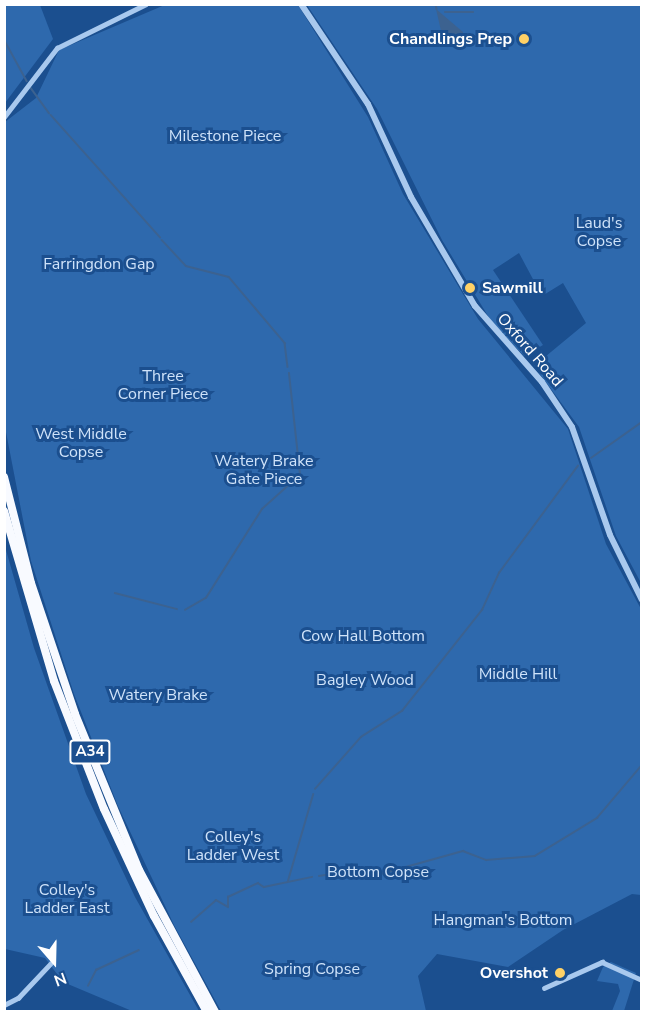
<!DOCTYPE html>
<html>
<head>
<meta charset="utf-8">
<style>
	body { margin:0 }
	#map { position:relative; width:646px; height:1016px; overflow:hidden; background:#1b4f8f; font-family:"Nunito Sans",sans-serif }
	div>[style] { position:absolute }
	[style*='--x'] { left:calc(var(--x)*1px); top:calc(var(--y)*1px); width:calc(var(--w)*1px); rotate:calc(var(--a)*1deg) }
	.green>* { inset:0; background:#2e69ad }
	.water>* { inset:0; background:#3c6290 }
	.stream>* { height:1.5px; margin:-0.75px; padding:0 0.75px; transform-origin:0.75px; border-radius:0.75px; background:#3c6290 }
	.minor>* { height:4.5px; margin:-2.25px; padding:0 2.25px; transform-origin:2.25px; border-radius:2.25px; background:#a9c9ee }
	.tertiary>* { height:6px; margin:-3px; padding:0 3px; transform-origin:3px; border-radius:3px; background:#a9c9ee }
	.trunk>* { height:8px; margin:-4px; padding:0 4px; transform-origin:4px; border-radius:4px; background:#f8faff }
	.dots>* { width:16px; height:16px; translate:-50% -50%; box-sizing:border-box; border:3px solid #1b4f8f; border-radius:50% }
	span { translate:-50% -50%; white-space:nowrap; text-align:center; line-height:1.15; -webkit-text-stroke:6px #1b4f8f; paint-order:stroke }
	.shield-label span { padding:2px 4px; background:#1b4f8f; border:2px solid; border-radius:4px; -webkit-text-stroke-width:0 }
	.shield-label { font-size:15px; color:#fff; font-weight:700 }
	.poi-label { font-size:16px; color:#fff; font-weight:700 }
	.right { translate:-100% -50%; text-align:right }
	.left { translate:0 -50%; text-align:left }
	.park-label { font-size:16px; color:#cfe3fa }
	.street-label { font-size:16px; color:#fff }
	.frame { position:absolute; inset:0; border:6px solid #fff; pointer-events:none }
	.north { position:absolute; left:24px; top:932px; width:60px; height:60px; -webkit-text-stroke:4px #1b4f8f; paint-order:stroke; rotate:160deg; font-size:16px; font-weight:700; line-height:24px; text-align:center; color:#fff }
	.north::after { content:''; display:block; margin:auto; width:21px; height:27px; background:#fff; clip-path:polygon(50% 0,100% 100%,50% 72%,0 100%) }
</style>
</head>
<body>
<div id="map">
	<div class="green">
		<div style="clip-path:polygon(5px 4px,40px 5px,53px 39px,5px 103px)"></div>
		<div style="clip-path:polygon(167px 4px,298px 5px,368px 117px,403px 194px,478px 319px,568px 429px,606px 544px,641px 609px,641px 895px,632px 894px,563px 930px,508px 967px,437px 954px,418px 976px,426px 1011px,221px 1011px,174px 925px,118px 806px,74px 694px,31px 561px,5px 427px,5px 122px,36px 98px,59px 50px)"></div>
		<div style="clip-path:polygon(307px 5px,641px 5px,641px 583px,616px 536px,579px 427px,534px 366px,586px 323px,563px 283px,542px 296px,519px 253px,493px 270px,543px 345px,524px 356px,491px 321px,442px 240px,377px 109px)"></div>
		<div style="clip-path:polygon(4px 543px,34px 648px,86px 794px,135px 897px,199px 1011px,132px 1011px,63px 982px,45px 958px,5px 949px)"></div>
		<div style="clip-path:polygon(611px 962px,636px 973px,624px 1011px,612px 1011px,620px 991px,618px 984px,597px 981px,603px 967px)"></div>
	</div>
	<div class="water">
		<div style="clip-path:polygon(436px 9px,463px 32px,463px 40px,442px 35px)"></div>
	</div>
	<div class="stream">
		<div style="--x:436;--y:4;--w:5;--a:79"></div>
		<div style="--x:445;--y:12;--w:28;--a:0"></div>
		<div style="--x:4;--y:39;--w:48;--a:61.3"></div>
		<div style="--x:31;--y:88;--w:31;--a:54"></div>
		<div style="--x:51;--y:115;--w:164;--a:48.2"></div>
		<div style="--x:162;--y:240;--w:35;--a:47"></div>
		<div style="--x:186;--y:266;--w:44;--a:14.3"></div>
		<div style="--x:229;--y:277;--w:87;--a:49.7"></div>
		<div style="--x:285;--y:343;--w:24;--a:83"></div>
		<div style="--x:591;--y:458;--w:62;--a:-35.2"></div>
		<div style="--x:115;--y:593;--w:64;--a:14.5"></div>
		<div style="--x:185;--y:610;--w:24;--a:-30"></div>
		<div style="--x:206;--y:598;--w:105;--a:-57.8"></div>
		<div style="--x:262;--y:509;--w:51;--a:-41.8"></div>
		<div style="--x:300;--y:475;--w:102;--a:-96.2"></div>
		<div style="--x:315;--y:789;--w:69;--a:-48.5"></div>
		<div style="--x:361;--y:737;--w:49;--a:-32.4"></div>
		<div style="--x:402;--y:711;--w:129;--a:-51.6"></div>
		<div style="--x:482;--y:610;--w:41;--a:-65.3"></div>
		<div style="--x:499;--y:573;--w:133;--a:-53.6"></div>
		<div style="--x:319;--y:876;--w:30;--a:-9"></div>
		<div style="--x:349;--y:871;--w:22;--a:16"></div>
		<div style="--x:370;--y:877;--w:97;--a:-15.6"></div>
		<div style="--x:463;--y:851;--w:25;--a:21"></div>
		<div style="--x:486;--y:860;--w:49;--a:-4.7"></div>
		<div style="--x:535;--y:856;--w:73;--a:-31.5"></div>
		<div style="--x:597;--y:818;--w:70;--a:-49.7"></div>
		<div style="--x:288;--y:881;--w:90;--a:-73.8"></div>
		<div style="--x:191;--y:922;--w:33;--a:-41"></div>
		<div style="--x:216;--y:900;--w:14;--a:30"></div>
		<div style="--x:228;--y:907;--w:10;--a:-90"></div>
		<div style="--x:228;--y:897;--w:33;--a:-25"></div>
		<div style="--x:258;--y:883;--w:7;--a:34"></div>
		<div style="--x:264;--y:887;--w:49;--a:-11.8"></div>
		<div style="--x:88;--y:986;--w:18;--a:-63"></div>
		<div style="--x:96;--y:970;--w:47;--a:-24.9"></div>
	</div>
	<div class="minor">
		<div style="--x:4;--y:117;--w:87;--a:-52.5"></div>
		<div style="--x:57;--y:48;--w:99;--a:-26.3"></div>
		<div style="--x:544;--y:988;--w:64;--a:-24.1"></div>
		<div style="--x:602;--y:962;--w:44;--a:24.2"></div>
		<div style="--x:4;--y:1005;--w:16;--a:-27"></div>
		<div style="--x:18;--y:998;--w:47;--a:-46.7"></div>
	</div>
	<div class="tertiary">
		<div style="--x:301;--y:4;--w:120;--a:56.2"></div>
		<div style="--x:368;--y:104;--w:102;--a:65.2"></div>
		<div style="--x:411;--y:197;--w:126;--a:59.6"></div>
		<div style="--x:475;--y:306;--w:101;--a:48.6"></div>
		<div style="--x:542;--y:382;--w:54;--a:56.3"></div>
		<div style="--x:572;--y:427;--w:114;--a:70.6"></div>
		<div style="--x:610;--y:535;--w:72;--a:63.8"></div>
	</div>
	<div class="trunk">
		<div style="--x:4;--y:477;--w:109;--a:75.7"></div>
		<div style="--x:31;--y:583;--w:138;--a:71.4"></div>
		<div style="--x:75;--y:714;--w:169;--a:67.7"></div>
		<div style="--x:139;--y:870;--w:161;--a:61.8"></div>
		<div style="--x:4;--y:511;--w:177;--a:73.6"></div>
		<div style="--x:54;--y:681;--w:137;--a:68.7"></div>
		<div style="--x:104;--y:809;--w:118;--a:65"></div>
		<div style="--x:154;--y:916;--w:110;--a:61.1"></div>
	</div>
	<div class="dots">
		<div style="left:524px;top:39px;background:#ffd166"></div>
		<div style="left:470px;top:288px;background:#ffd166"></div>
		<div style="left:560px;top:973px;background:#ffd166"></div>
	</div>
	<div class="shield-label">
		<span style="left:90px;top:752px">A34</span>
	</div>
	<div class="poi-label">
		<span class="right" style="left:512px;top:39px">Chandlings Prep</span>
		<span class="left" style="left:482px;top:288px">Sawmill</span>
		<span class="right" style="left:548px;top:973px">Overshot</span>
	</div>
	<div class="park-label">
		<span style="left:225px;top:136px">Milestone Piece</span>
		<span style="left:599px;top:232px">Laud's<br>Copse</span>
		<span style="left:99px;top:264px">Farringdon Gap</span>
		<span style="left:163px;top:385px">Three<br>Corner Piece</span>
		<span style="left:81px;top:443px">West Middle<br>Copse</span>
		<span style="left:264px;top:470px">Watery Brake<br>Gate Piece</span>
		<span style="left:363px;top:636px">Cow Hall Bottom</span>
		<span style="left:518px;top:674px">Middle Hill</span>
		<span style="left:365px;top:680px">Bagley Wood</span>
		<span style="left:158px;top:695px">Watery Brake</span>
		<span style="left:233px;top:846px">Colley's<br>Ladder West</span>
		<span style="left:378px;top:872px">Bottom Copse</span>
		<span style="left:67px;top:899px">Colley's<br>Ladder East</span>
		<span style="left:503px;top:920px">Hangman's Bottom</span>
		<span style="left:312px;top:969px">Spring Copse</span>
	</div>
	<div class="street-label">
		<span style="left:530px;top:350px;rotate:49deg">Oxford Road</span>
	</div>
	<div class="frame"></div>
	<div class="north">N</div>
</div>
</body>
</html>
